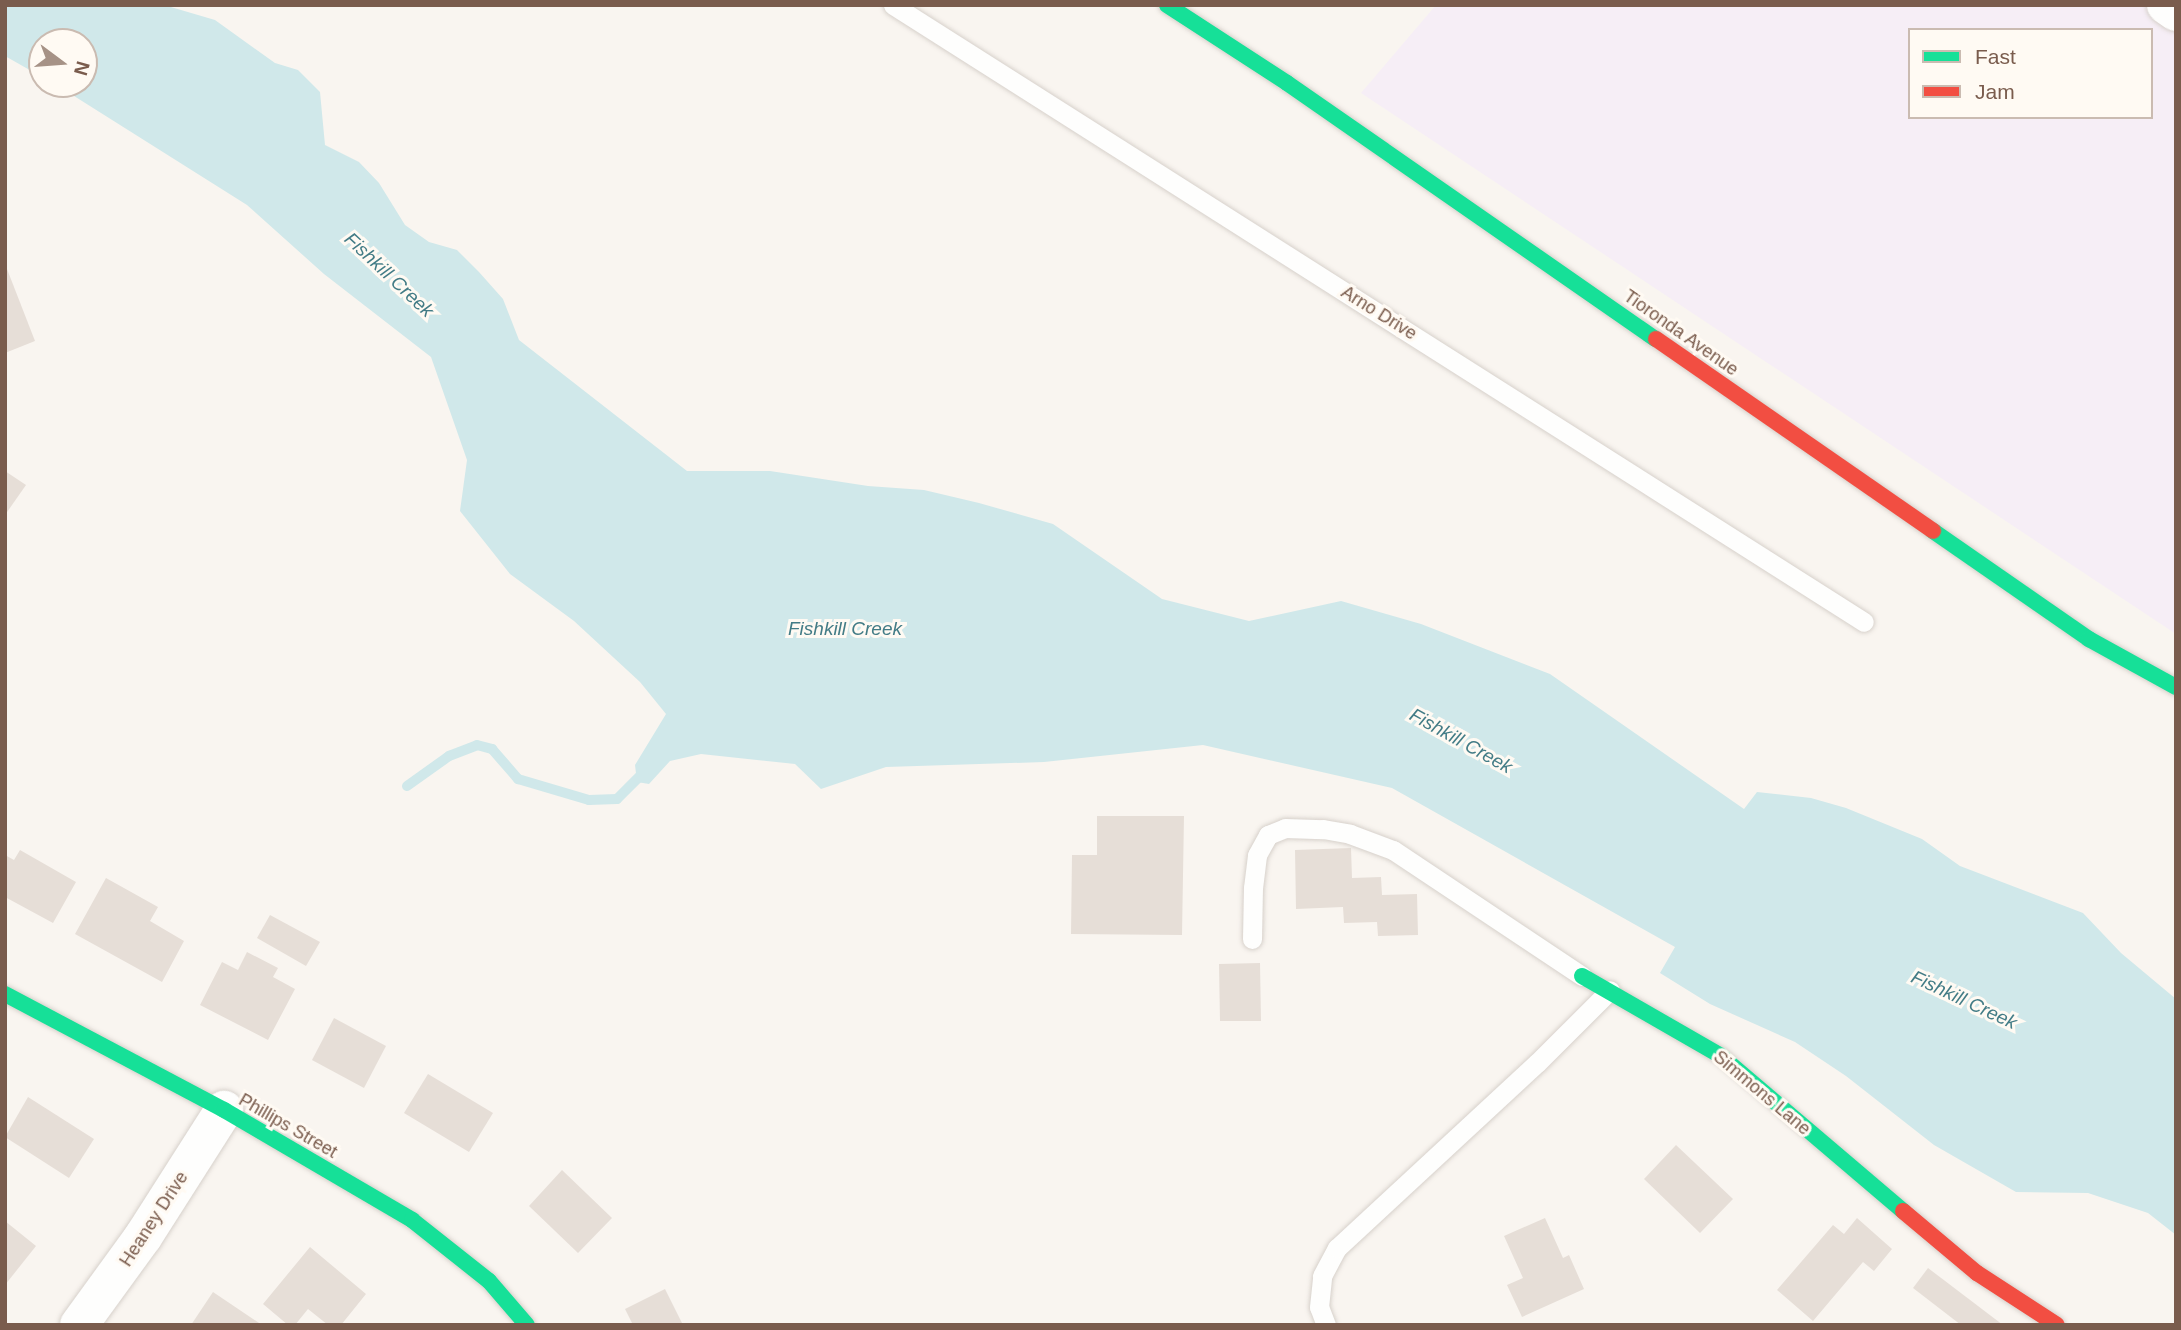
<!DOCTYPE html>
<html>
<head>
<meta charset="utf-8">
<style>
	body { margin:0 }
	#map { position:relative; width:2181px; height:1330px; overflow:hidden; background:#f9f5f0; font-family:Helvetica,sans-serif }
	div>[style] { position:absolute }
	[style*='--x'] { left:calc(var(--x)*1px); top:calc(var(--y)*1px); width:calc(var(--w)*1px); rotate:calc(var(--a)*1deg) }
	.education>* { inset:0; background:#f6eef6 }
	.water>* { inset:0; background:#d0e8ea }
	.stream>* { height:10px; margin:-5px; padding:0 5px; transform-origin:5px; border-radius:5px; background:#d0e8ea }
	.building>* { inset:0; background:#e6ded7 }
	.roads { filter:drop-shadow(0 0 2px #d7d1cb) drop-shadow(0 0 2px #d7d1cb) }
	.lane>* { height:19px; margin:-9.5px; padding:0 9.5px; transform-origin:9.5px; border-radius:9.5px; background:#fefefd }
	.street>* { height:38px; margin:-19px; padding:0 19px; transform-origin:19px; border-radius:19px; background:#fefefd }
	.fast>* { height:16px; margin:-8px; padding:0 8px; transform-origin:8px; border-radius:8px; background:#16e098 }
	.jam>* { height:16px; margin:-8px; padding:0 8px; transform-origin:8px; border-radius:8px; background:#f24e42 }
	span { translate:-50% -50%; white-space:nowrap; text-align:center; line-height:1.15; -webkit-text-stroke:6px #fffaf3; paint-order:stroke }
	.street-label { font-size:18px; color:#7a5c4d }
	.water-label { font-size:19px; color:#437c86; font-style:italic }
	.frame { position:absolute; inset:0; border:7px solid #7a5c4d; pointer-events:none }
	.legend { position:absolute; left:1908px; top:28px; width:245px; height:91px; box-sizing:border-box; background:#fffaf3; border:2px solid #cabbb1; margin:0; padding:9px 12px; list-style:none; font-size:21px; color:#7a5c4d }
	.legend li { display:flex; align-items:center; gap:14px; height:35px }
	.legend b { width:35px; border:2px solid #cabbb1 }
	.north { position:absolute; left:28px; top:28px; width:70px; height:70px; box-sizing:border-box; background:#fffaf3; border:2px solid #cabbb1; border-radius:50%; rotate:106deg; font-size:19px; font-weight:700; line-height:28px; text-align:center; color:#7a5c4d }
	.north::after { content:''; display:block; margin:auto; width:24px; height:32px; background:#a69286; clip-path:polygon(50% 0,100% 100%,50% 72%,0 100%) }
</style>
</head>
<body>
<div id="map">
	<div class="education">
		<div style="clip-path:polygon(evenodd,1436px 5px,2176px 5px,2176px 634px,1361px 93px,1436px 5px,1910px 30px,2151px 30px,2151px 117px,1910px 117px,1910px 30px)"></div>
	</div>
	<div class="water">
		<div style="clip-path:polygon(5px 5px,164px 5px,215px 20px,275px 63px,298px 70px,320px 92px,325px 145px,359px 162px,379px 183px,405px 225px,429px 242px,457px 250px,479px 272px,503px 299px,519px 340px,687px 471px,770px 471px,868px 486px,924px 490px,979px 503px,1053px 524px,1162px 599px,1249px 621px,1341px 601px,1421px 624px,1550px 674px,1744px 809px,1757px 792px,1811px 798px,1846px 808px,1922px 839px,1960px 866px,2083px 913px,2121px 953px,2176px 999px,2176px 1235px,2148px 1213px,2088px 1193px,2016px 1192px,1934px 1145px,1846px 1076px,1795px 1042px,1710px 1004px,1660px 973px,1675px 947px,1392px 788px,1203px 745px,1044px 762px,886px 767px,821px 789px,795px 764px,701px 754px,670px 761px,649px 784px,637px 782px,635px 765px,666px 714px,640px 682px,574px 621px,510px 574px,460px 511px,467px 460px,431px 357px,324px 274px,247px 205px,55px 84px,84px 84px,84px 42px,42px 42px,42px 77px,5px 56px)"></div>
	</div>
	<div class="stream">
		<div style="--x:407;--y:786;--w:52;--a:-35.5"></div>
		<div style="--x:449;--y:756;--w:30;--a:-21"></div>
		<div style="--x:477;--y:745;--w:16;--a:15"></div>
		<div style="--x:492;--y:749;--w:40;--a:49"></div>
		<div style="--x:518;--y:779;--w:74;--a:16.5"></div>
		<div style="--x:589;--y:800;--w:28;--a:-2"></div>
		<div style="--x:617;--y:799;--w:38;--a:-45"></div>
	</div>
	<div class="building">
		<div style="clip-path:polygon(7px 269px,35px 341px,5px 353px,5px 270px)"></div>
		<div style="clip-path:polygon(5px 471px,26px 485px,5px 515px)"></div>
		<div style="clip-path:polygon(1097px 816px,1184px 816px,1182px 935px,1071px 934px,1072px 855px,1097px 855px)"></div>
		<div style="clip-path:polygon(1351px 848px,1352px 878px,1381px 877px,1382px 895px,1417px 894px,1418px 935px,1378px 936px,1377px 922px,1344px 923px,1343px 907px,1296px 909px,1295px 850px)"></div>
		<div style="clip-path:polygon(20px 850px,76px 882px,53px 923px,5px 897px,5px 855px,14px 860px)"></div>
		<div style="clip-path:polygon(106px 878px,158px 907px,150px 921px,184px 941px,162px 982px,75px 934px)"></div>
		<div style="clip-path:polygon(270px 915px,320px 942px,306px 966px,257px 938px)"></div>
		<div style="clip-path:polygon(247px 952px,278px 968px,273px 977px,295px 989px,268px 1040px,200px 1005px,222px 962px,238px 970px)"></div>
		<div style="clip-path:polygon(1260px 963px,1261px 1021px,1220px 1021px,1219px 964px)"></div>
		<div style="clip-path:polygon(334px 1018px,386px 1046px,364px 1088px,312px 1060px)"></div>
		<div style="clip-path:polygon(428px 1074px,493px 1113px,469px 1152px,404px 1113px)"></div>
		<div style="clip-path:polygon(28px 1097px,94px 1139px,69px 1178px,5px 1137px)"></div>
		<div style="clip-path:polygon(1676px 1145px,1733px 1199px,1700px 1233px,1644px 1179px)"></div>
		<div style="clip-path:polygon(562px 1170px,612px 1218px,578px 1253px,529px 1206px)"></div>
		<div style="clip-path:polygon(1545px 1218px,1563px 1258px,1569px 1255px,1584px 1289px,1522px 1317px,1507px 1285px,1523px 1278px,1504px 1236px)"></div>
		<div style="clip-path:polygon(1857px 1218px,1892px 1249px,1874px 1271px,1863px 1262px,1813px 1321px,1777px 1290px,1833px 1225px,1844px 1234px)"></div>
		<div style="clip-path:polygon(5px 1221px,36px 1246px,5px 1285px)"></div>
		<div style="clip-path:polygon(310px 1247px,366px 1294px,341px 1325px,328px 1325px,308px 1309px,295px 1325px,288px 1325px,263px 1304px)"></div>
		<div style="clip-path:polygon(1928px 1268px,2003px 1325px,1961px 1325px,1913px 1288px)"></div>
		<div style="clip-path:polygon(665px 1289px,683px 1325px,633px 1325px,625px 1309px)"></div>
		<div style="clip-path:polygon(213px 1292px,262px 1325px,191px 1325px)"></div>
	</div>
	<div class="roads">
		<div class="lane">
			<div style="--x:893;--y:5;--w:1150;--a:32.43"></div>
			<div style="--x:1252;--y:939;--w:51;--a:-88.9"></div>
			<div style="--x:1253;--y:888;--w:33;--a:-83"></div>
			<div style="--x:1257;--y:855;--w:23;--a:-61"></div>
			<div style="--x:1268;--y:835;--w:18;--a:-22"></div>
			<div style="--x:1285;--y:828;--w:38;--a:2"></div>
			<div style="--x:1323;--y:829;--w:27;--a:10"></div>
			<div style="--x:1350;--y:834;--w:46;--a:20.4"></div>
			<div style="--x:1393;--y:850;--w:227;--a:33.7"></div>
			<div style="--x:1326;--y:1325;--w:19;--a:-111"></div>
			<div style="--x:1319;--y:1307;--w:31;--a:-84"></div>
			<div style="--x:1322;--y:1276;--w:32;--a:-62"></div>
			<div style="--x:1337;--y:1248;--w:272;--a:-42.8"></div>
			<div style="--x:1537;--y:1063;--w:103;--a:-45"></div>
		</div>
		<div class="street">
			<div style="--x:2166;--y:5;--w:12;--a:35"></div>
			<div style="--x:79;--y:1325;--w:109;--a:-54"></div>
			<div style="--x:143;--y:1237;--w:151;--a:-57.5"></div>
		</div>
		<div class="fast">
			<div style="--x:1167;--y:5;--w:143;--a:33"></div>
			<div style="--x:1287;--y:83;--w:449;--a:34.8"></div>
			<div style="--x:1933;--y:531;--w:190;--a:34.7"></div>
			<div style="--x:2089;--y:639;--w:99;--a:28.9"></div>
			<div style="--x:1582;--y:976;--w:160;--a:29.9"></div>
			<div style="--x:1721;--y:1056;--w:239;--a:40.4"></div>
			<div style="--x:5;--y:994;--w:248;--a:27.9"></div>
			<div style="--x:224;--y:1110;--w:218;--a:30.3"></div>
			<div style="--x:412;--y:1220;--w:98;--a:38.4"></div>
			<div style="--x:489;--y:1281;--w:58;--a:49.2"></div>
		</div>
		<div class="jam">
			<div style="--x:1656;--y:339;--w:337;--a:34.7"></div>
			<div style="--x:1903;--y:1211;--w:97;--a:40"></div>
			<div style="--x:1977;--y:1273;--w:95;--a:33"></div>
		</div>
	</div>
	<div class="street-label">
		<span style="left:1379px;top:313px;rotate:32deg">Arno Drive</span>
		<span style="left:1681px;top:333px;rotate:35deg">Tioronda Avenue</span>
		<span style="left:1762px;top:1093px;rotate:40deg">Simmons Lane</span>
		<span style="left:288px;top:1126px;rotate:30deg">Phillips Street</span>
		<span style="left:154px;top:1219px;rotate:-57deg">Heaney Drive</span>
	</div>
	<div class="water-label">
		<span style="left:389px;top:275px;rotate:43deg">Fishkill Creek</span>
		<span style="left:845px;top:629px">Fishkill Creek</span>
		<span style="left:1461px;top:741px;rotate:29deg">Fishkill Creek</span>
		<span style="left:1964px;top:1000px;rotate:25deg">Fishkill Creek</span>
	</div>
	<div class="frame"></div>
	<ul class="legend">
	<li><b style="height:9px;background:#16e098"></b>Fast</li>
	<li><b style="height:9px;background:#f24e42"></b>Jam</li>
	</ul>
	<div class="north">N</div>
</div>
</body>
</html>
